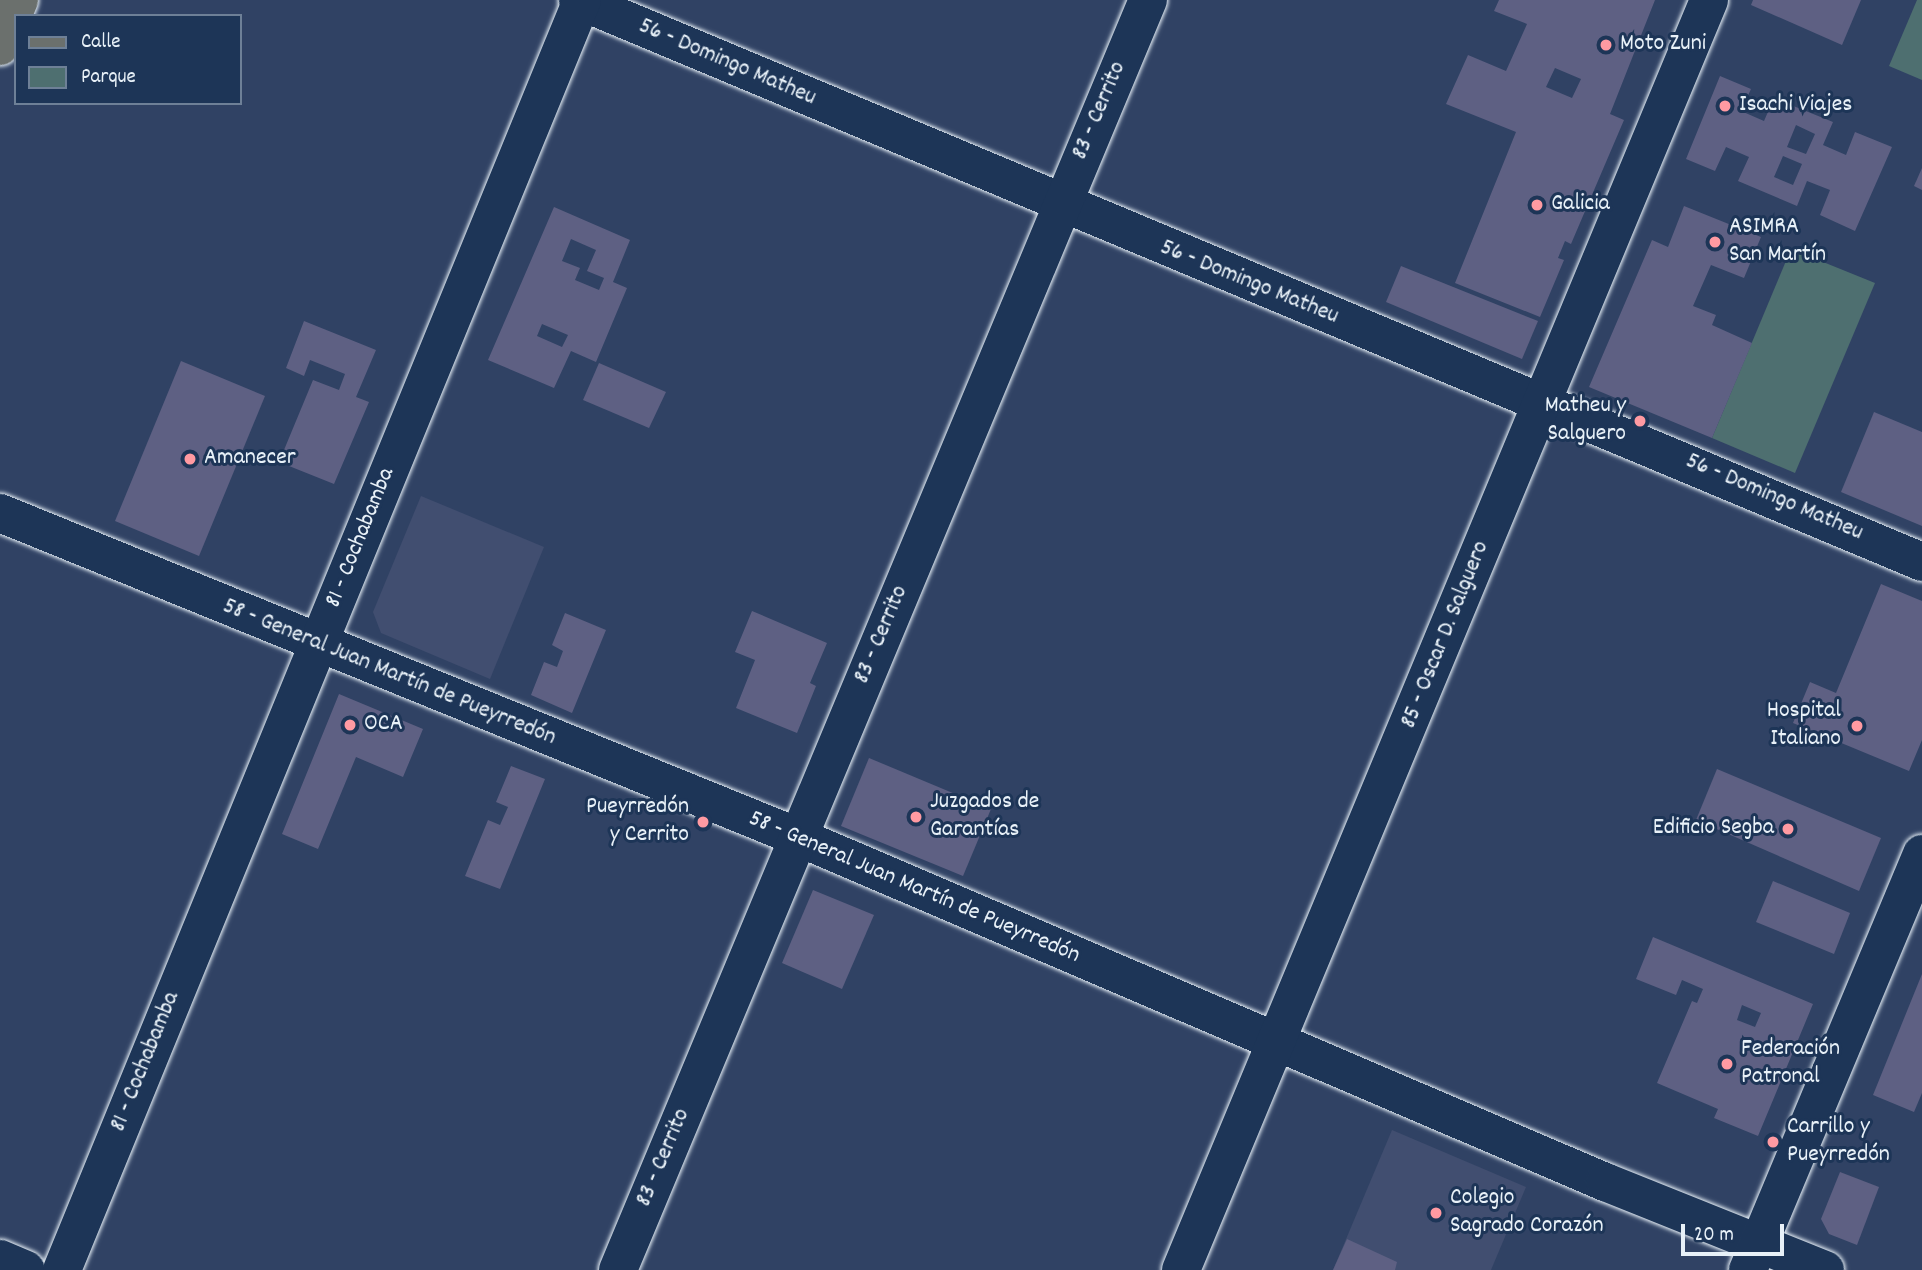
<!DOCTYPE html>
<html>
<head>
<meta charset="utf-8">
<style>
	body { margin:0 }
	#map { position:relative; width:1922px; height:1270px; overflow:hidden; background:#304264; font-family:Dekko,sans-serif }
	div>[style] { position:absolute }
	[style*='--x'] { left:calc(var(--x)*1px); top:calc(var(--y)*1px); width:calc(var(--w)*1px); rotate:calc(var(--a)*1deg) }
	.built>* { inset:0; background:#414e70 }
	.green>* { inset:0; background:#4e6f70 }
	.building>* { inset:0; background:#5e6083 }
	.roads { filter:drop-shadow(0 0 2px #e8f1f8) drop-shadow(0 0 2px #e8f1f8) }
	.minor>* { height:38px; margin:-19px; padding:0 19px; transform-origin:19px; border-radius:19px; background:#1d3557 }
	.major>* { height:38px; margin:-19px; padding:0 19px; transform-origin:19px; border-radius:19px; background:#6b706d }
	.dots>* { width:19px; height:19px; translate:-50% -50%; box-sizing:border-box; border:4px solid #1d3557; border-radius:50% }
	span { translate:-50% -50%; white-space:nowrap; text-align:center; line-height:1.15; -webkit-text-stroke:6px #1d3557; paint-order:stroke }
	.poi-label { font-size:24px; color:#e8f1f8 }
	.left { translate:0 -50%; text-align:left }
	.right { translate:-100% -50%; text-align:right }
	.street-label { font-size:24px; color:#e8f1f8 }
	.legend { position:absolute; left:14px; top:14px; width:228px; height:91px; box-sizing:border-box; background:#1d3557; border:2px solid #6e8097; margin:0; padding:9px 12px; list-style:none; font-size:21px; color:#e8f1f8 }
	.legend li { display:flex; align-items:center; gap:14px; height:35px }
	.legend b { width:35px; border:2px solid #6e8097 }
	.scale { position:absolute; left:1681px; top:1224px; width:103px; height:32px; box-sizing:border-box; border:4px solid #e8f1f8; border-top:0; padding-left:9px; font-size:21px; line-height:24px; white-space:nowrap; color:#e8f1f8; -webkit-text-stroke:5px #1d3557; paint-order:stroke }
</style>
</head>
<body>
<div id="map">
	<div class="built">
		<div style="clip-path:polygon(421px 496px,544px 547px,490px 679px,381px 633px,373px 612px)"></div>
		<div style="clip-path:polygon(1392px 1130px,1526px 1187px,1491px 1270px,1333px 1270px)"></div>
	</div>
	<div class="green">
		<div style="clip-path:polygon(1917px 0,1922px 0,1922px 80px,1889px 66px)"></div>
		<div style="clip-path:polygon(1791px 249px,1875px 283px,1795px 473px,1712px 438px)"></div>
	</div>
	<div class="building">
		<div style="clip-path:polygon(evenodd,1499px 0,1655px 0,1610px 114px,1624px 120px,1571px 244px,1565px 241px,1558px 258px,1564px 260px,1540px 317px,1455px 283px,1516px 132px,1446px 104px,1468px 55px,1506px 71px,1527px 24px,1494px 11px,1499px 0,1555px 68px,1581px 79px,1572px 98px,1546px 87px,1555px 68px)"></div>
		<div style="clip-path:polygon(1753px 0,1861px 0,1842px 45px,1751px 5px)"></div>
		<div style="clip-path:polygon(evenodd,1720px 76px,1751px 89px,1741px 111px,1764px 121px,1774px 98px,1833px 122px,1823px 145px,1846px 155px,1855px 132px,1892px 147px,1855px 231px,1820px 215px,1830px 190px,1807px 181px,1797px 206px,1738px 181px,1749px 157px,1726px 147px,1715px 171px,1686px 159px,1720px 76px,1796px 125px,1815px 134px,1806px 154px,1787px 147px,1796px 125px,1720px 76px,1783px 156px,1802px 164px,1793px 185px,1774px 177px,1783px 156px)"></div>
		<div style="clip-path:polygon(1922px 168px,1922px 190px,1914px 186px)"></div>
		<div style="clip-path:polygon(1684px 206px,1761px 237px,1744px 278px,1711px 265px,1693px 306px,1716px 315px,1712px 325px,1752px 343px,1712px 438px,1589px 387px,1652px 240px,1668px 247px)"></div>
		<div style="clip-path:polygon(evenodd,554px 207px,630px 240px,613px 282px,627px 288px,596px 362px,571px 351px,554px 388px,488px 360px,554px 207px,571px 239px,596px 250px,587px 271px,604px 278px,599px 290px,575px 280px,580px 268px,562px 261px,571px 239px,554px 207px,542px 324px,568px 335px,562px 347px,537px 336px,542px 324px)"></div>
		<div style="clip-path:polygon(1401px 266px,1538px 321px,1522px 359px,1386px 302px)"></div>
		<div style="clip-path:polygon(304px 321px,376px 350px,356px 397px,369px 402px,334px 484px,279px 462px,313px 380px,339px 390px,345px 374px,310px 360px,304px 376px,286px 368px)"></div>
		<div style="clip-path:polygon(181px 361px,265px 396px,199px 556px,115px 521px)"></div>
		<div style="clip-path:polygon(599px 363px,666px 392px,649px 428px,583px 400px)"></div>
		<div style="clip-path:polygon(1874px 412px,1922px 432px,1922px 526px,1841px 492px)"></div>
		<div style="clip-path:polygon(1881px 584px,1922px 601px,1922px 740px,1909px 771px,1793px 723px,1810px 682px,1836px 693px)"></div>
		<div style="clip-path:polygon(752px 611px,827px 643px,810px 683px,816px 686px,797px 733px,736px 708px,755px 660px,735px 652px)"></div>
		<div style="clip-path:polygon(565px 613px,606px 630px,572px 713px,531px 695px,544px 662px,557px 667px,563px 651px,552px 645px)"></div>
		<div style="clip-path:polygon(339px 694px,423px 729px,403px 777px,356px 757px,318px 849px,282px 834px)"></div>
		<div style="clip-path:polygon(869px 758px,991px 809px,963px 876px,841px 826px)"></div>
		<div style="clip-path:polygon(511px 766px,545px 779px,500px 889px,465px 876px,488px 820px,500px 825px,508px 807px,496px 802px)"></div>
		<div style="clip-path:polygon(1717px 769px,1881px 838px,1859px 891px,1696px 820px)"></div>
		<div style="clip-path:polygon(1773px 881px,1850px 913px,1834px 954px,1756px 922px)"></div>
		<div style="clip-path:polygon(813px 890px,874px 915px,842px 989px,782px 963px)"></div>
		<div style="clip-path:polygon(evenodd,1653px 937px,1813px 1004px,1758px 1136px,1714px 1118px,1718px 1109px,1657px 1083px,1692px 1001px,1697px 1003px,1703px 989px,1682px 980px,1676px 995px,1636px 979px,1653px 937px,1742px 1005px,1761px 1013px,1755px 1027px,1737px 1020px,1742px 1005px)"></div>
		<div style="clip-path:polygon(1922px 974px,1922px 1093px,1914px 1112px,1873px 1095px)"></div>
		<div style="clip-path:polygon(1840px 1172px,1879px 1187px,1857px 1245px,1829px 1234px,1821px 1219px)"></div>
		<div style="clip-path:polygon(1347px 1239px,1397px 1262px,1395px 1270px,1333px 1270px)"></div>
	</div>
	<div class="roads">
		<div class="minor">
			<div style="--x:578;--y:0;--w:1457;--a:22.69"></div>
			<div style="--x:0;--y:513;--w:861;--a:22.1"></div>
			<div style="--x:798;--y:837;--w:878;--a:23.15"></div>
			<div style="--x:1605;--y:1182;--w:237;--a:21.8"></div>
			<div style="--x:0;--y:1259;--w:28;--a:23"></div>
			<div style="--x:62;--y:1270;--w:1372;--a:-67.73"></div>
			<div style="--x:618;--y:1270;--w:1376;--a:-67.35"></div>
			<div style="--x:1181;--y:1270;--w:1375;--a:-67.42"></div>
			<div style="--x:1748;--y:1270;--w:451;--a:-67.3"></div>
		</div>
		<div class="major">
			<div style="--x:0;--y:46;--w:50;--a:-67.6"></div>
		</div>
	</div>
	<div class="dots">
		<div style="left:1606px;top:45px;background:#ff9aa2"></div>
		<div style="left:1725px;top:106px;background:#ff9aa2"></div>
		<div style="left:1537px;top:205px;background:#ff9aa2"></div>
		<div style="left:1715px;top:242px;background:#ff9aa2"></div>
		<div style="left:1640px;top:421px;background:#ff9aa2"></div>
		<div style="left:190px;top:459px;background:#ff9aa2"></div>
		<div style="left:350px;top:725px;background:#ff9aa2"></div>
		<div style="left:1857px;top:726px;background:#ff9aa2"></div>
		<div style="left:916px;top:817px;background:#ff9aa2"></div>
		<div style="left:703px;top:822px;background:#ff9aa2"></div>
		<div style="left:1788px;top:829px;background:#ff9aa2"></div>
		<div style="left:1727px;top:1064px;background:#ff9aa2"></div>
		<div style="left:1773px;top:1142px;background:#ff9aa2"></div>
		<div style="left:1436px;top:1213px;background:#ff9aa2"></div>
	</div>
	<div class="poi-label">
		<span class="left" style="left:1620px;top:45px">Moto Zuni</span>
		<span class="left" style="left:1739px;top:106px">Isachi Viajes</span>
		<span class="left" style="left:1551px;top:205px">Galicia</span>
		<span class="left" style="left:1729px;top:242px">ASIMRA<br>San Martín</span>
		<span class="right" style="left:1626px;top:421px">Matheu y<br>Salguero</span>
		<span class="left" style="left:204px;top:459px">Amanecer</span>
		<span class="right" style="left:1841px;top:726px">Hospital<br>Italiano</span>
		<span class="left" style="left:364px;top:725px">OCA</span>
		<span class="left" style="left:930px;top:817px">Juzgados de<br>Garantías</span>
		<span class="right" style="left:689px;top:822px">Pueyrredón<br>y Cerrito</span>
		<span class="right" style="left:1774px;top:829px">Edificio Segba</span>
		<span class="left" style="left:1741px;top:1064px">Federación<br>Patronal</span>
		<span class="left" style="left:1787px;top:1142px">Carrillo y<br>Pueyrredón</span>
		<span class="left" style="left:1450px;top:1213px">Colegio<br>Sagrado Corazón</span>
	</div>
	<div class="street-label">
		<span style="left:727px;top:63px;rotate:23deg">56 - Domingo Matheu</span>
		<span style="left:1100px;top:111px;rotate:-67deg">83 - Cerrito</span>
		<span style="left:1249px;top:283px;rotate:22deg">56 - Domingo Matheu</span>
		<span style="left:1774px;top:498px;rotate:23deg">56 - Domingo Matheu</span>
		<span style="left:361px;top:538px;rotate:-68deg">81 - Cochabamba</span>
		<span style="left:882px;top:635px;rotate:-67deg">83 - Cerrito</span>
		<span style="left:1446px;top:635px;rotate:-68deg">85 - Oscar D. Salguero</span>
		<span style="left:389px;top:673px;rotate:22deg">58 - General Juan Martín de Pueyrredón</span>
		<span style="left:914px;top:888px;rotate:23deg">58 - General Juan Martín de Pueyrredón</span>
		<span style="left:146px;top:1062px;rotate:-68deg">81 - Cochabamba</span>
		<span style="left:664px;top:1158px;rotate:-67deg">83 - Cerrito</span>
	</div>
	<ul class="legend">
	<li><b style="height:9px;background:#6b706d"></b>Calle</li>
	<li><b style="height:19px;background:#4e6f70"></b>Parque</li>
	</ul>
	<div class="scale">20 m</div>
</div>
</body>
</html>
